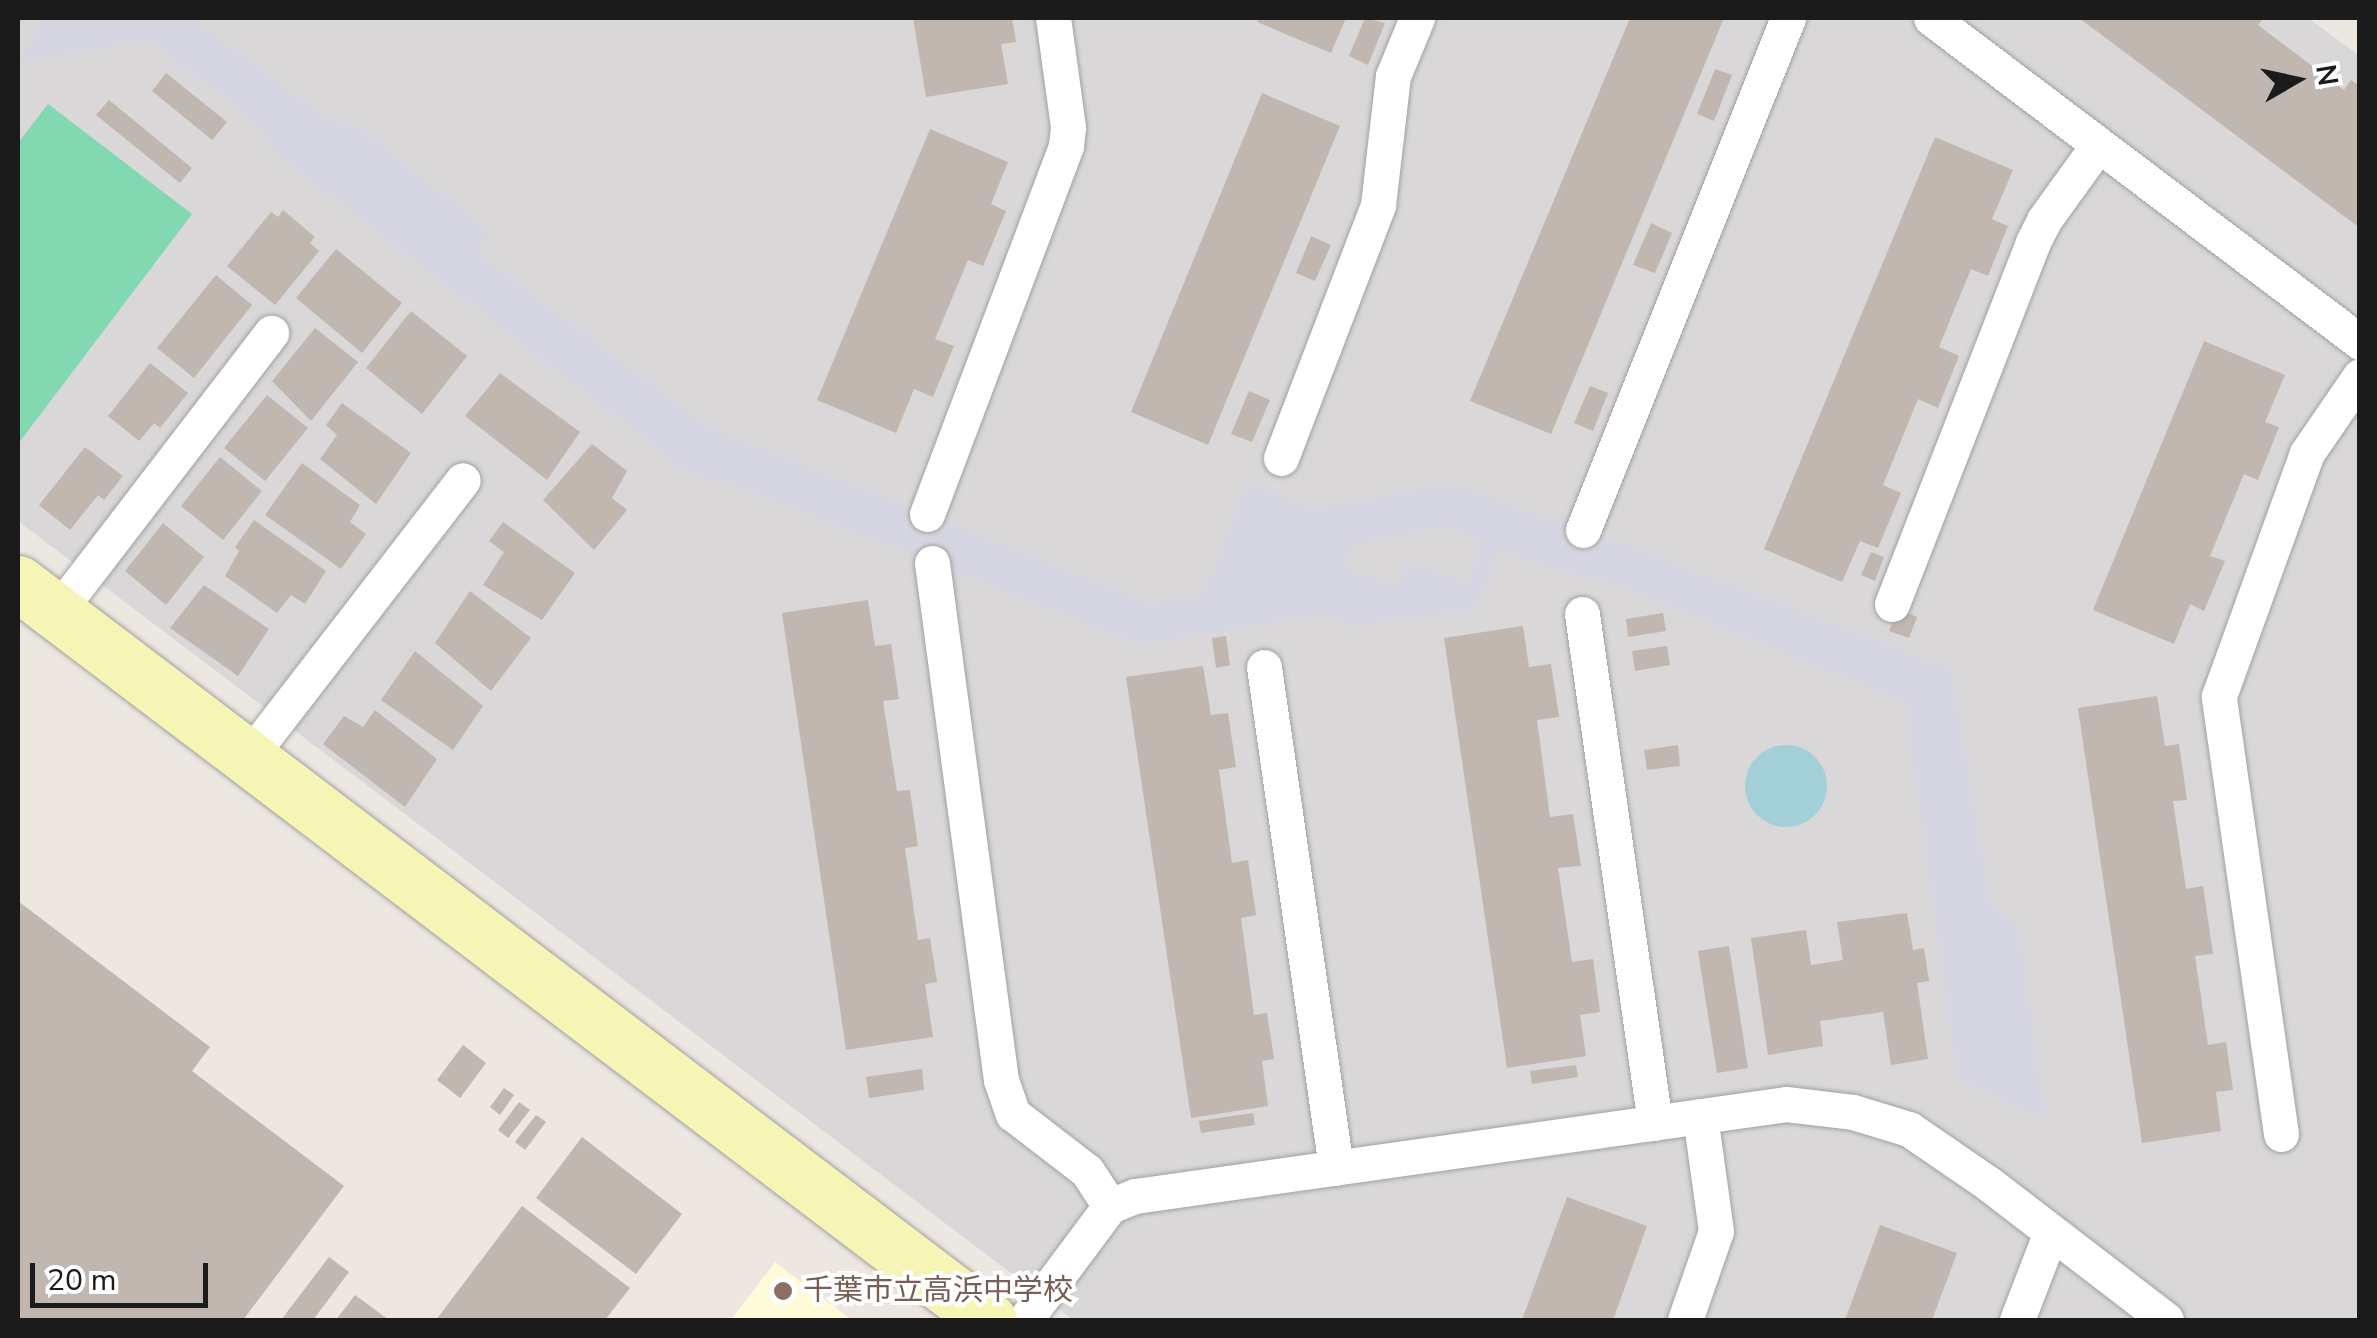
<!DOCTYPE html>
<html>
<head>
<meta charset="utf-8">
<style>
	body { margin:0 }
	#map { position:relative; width:2377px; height:1338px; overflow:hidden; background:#ece7e0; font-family:"Nunito Sans","Noto Sans JP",sans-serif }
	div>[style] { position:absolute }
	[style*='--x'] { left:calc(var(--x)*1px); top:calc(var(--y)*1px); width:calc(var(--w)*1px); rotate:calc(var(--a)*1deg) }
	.residential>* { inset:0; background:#d9d7d8 }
	.education>* { inset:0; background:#fdfbd8 }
	.pitch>* { inset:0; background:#81d8b1 }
	.plaza>* { inset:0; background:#d5d6e1 }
	.water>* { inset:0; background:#a2cfd8 }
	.round { border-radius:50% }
	.building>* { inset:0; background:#c0b7b0 }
	.roads { filter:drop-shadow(0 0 2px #a2a2a2) drop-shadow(0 0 2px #a2a2a2) }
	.lane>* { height:35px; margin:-17.5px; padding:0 17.5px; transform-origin:17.5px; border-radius:17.5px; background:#fff }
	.secondary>* { height:55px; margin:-27.5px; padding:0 27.5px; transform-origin:27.5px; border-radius:27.5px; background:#f6f5b5 }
	.dots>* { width:28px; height:28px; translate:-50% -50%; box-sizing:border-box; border:5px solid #fff; border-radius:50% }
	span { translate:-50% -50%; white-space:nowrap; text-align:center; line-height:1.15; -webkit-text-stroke:8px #fff; paint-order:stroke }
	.education-label { font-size:30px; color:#785e54 }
	.left { translate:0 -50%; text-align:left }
	.frame { position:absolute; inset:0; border:20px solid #1b1b1b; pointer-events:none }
	.north { position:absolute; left:2247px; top:30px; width:100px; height:100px; -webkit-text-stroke:8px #fff; paint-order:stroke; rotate:81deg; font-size:28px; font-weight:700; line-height:40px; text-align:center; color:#1b1b1b }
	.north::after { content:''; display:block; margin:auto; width:35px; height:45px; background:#1b1b1b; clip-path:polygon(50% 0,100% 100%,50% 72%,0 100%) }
	.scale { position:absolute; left:30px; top:1263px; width:178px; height:45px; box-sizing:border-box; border:5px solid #1b1b1b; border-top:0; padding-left:12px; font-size:30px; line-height:35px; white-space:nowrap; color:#1b1b1b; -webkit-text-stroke:8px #fff; paint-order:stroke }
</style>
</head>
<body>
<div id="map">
	<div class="residential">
		<div style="clip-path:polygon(18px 18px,2308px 18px,2360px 56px,2359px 1320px,1073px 1320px,18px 521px)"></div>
	</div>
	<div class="education">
		<div style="clip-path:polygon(775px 1262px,852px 1320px,731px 1320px)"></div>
	</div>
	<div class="pitch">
		<div style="clip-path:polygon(48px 104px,192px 214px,18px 444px,18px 143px)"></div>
	</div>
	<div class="plaza">
		<div style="clip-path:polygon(evenodd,46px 18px,192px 18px,330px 121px,360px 129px,490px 231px,476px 252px,708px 427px,1150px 603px,1204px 594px,1247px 484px,1314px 508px,1452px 484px,1611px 539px,1951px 669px,1990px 904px,2018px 924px,2045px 1119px,1958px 1079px,1905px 702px,1614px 584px,1538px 565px,1498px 549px,1476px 610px,1355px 625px,1327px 614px,1139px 644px,722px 480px,694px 477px,273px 151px,258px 124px,149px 39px,18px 63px,46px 18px,1447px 527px,1482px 542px,1468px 582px,1406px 561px,1397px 585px,1345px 567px,1355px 544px,1447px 527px)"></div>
	</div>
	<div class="water">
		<div class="round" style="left:1745px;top:745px;width:82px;height:82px"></div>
	</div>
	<div class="building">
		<div style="clip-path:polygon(913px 18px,1012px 18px,1016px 42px,1001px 44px,1008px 84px,926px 97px)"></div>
		<div style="clip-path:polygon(1259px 18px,1346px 18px,1331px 53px,1257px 22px)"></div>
		<div style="clip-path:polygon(1365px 18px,1385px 23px,1368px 65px,1349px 56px)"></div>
		<div style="clip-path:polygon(1630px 18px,1724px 18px,1551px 434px,1470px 401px)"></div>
		<div style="clip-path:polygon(2079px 18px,2264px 18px,2258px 25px,2344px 90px,2351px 80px,2360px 86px,2360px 228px)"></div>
		<div style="clip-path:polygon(1715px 69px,1732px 75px,1714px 121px,1697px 114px)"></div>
		<div style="clip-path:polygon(166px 73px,227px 122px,212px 140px,152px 91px)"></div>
		<div style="clip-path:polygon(1262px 93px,1340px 126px,1208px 445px,1131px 412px)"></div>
		<div style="clip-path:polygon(109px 100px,192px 168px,180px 183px,96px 115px)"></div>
		<div style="clip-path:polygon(930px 129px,1008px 162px,991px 204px,1006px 211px,983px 266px,968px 260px,935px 339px,954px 346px,933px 397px,914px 389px,896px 433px,817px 400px)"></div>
		<div style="clip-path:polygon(1935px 137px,2013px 170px,1992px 219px,2008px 226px,1988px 276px,1971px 269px,1939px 347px,1959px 356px,1938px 408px,1918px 399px,1883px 485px,1901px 493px,1878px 548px,1860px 541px,1842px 582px,1764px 549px)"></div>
		<div style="clip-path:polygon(283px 210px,315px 237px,310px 243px,319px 251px,275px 305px,227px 266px,271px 212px,278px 217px)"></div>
		<div style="clip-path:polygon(1651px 223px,1672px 233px,1655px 273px,1633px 265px)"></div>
		<div style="clip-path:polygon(1311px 236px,1331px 245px,1315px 281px,1296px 273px)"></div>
		<div style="clip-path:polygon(336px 249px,402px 303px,362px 353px,296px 298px)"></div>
		<div style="clip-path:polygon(216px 275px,252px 305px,194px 378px,157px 348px)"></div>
		<div style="clip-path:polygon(411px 311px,467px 356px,422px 414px,366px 368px)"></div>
		<div style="clip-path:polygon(315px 328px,358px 362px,311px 421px,272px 381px)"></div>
		<div style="clip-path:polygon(2204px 341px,2285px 375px,2265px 422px,2279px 427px,2258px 480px,2244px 474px,2210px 556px,2225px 561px,2204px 611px,2190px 604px,2174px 644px,2093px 610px)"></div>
		<div style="clip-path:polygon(150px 363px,188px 393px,160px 428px,154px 423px,139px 441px,108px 416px)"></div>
		<div style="clip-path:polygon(500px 373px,580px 432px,547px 480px,465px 416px)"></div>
		<div style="clip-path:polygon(1590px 386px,1608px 393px,1593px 431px,1574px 423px)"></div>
		<div style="clip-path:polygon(1249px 391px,1270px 400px,1252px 442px,1231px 434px)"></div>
		<div style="clip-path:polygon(267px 395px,308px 428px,265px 481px,224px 448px)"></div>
		<div style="clip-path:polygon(342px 403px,411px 453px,376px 504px,320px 459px,337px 435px,326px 425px)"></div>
		<div style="clip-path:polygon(592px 444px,627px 471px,612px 498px,627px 510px,594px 550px,543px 500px)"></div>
		<div style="clip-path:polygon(85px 447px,123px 476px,104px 500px,98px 495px,70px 530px,39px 505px)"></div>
		<div style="clip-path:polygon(220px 457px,262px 491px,223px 540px,181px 506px)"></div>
		<div style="clip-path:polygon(302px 463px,360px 505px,350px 522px,366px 534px,341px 569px,265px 515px)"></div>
		<div style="clip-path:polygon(254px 520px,326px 571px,305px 604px,291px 595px,277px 613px,225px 576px,239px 551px,235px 547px)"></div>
		<div style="clip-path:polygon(503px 522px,575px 573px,542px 620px,483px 585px,504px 552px,489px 541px)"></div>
		<div style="clip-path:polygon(163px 523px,204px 557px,166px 605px,125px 571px)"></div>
		<div style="clip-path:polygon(1871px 552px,1884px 557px,1875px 581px,1861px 575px)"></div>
		<div style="clip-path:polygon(204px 585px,269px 629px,238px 676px,170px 628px)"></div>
		<div style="clip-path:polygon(470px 591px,531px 638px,491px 691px,435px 643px)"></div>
		<div style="clip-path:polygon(868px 600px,875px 646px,891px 644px,899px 699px,883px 701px,897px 791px,910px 790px,918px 846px,905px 848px,918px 940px,930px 938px,937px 982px,925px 984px,933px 1037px,846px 1050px,782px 613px)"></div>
		<div style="clip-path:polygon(1898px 609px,1917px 617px,1909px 638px,1889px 631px)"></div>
		<div style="clip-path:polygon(1663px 613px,1666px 631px,1628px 637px,1626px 619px)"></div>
		<div style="clip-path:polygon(1523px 626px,1529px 667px,1551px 664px,1559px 717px,1537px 720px,1550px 817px,1573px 814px,1581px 866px,1558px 868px,1572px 962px,1593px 959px,1600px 1012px,1580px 1015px,1586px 1056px,1507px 1068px,1444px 638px)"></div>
		<div style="clip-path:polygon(1226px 636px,1230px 665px,1216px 668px,1212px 638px)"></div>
		<div style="clip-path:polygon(1667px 646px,1670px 665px,1635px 671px,1632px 651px)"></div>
		<div style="clip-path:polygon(415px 651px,483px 706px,453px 750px,381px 700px)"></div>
		<div style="clip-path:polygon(1203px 666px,1211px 715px,1228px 713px,1236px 767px,1219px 770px,1232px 863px,1248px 860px,1256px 915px,1241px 918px,1254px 1015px,1267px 1013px,1274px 1059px,1262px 1061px,1268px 1106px,1191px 1118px,1126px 677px)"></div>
		<div style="clip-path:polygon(2157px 696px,2165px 746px,2179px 744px,2187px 800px,2173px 801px,2186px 889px,2203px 886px,2213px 954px,2195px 956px,2208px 1045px,2226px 1042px,2233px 1090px,2216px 1092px,2221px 1131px,2142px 1143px,2078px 708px)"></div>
		<div style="clip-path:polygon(375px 710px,437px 759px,405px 807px,323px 744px,344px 716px,363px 727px)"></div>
		<div style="clip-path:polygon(1678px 745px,1680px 766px,1647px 770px,1644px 750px)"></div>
		<div style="clip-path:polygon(18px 901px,210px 1047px,192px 1071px,344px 1186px,243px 1320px,18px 1318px)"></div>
		<div style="clip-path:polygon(1907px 913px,1913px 950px,1924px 948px,1929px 981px,1917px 983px,1928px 1059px,1891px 1065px,1883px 1012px,1820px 1021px,1823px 1046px,1768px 1055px,1751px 938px,1806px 930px,1811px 965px,1843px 960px,1837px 922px)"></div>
		<div style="clip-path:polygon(1729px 946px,1748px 1068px,1717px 1073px,1698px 951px)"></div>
		<div style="clip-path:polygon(463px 1045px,486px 1063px,460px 1098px,437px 1080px)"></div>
		<div style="clip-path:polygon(1576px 1065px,1578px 1077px,1532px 1084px,1530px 1071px)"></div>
		<div style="clip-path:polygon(922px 1069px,924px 1090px,869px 1098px,866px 1077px)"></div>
		<div style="clip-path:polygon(504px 1088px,514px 1095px,500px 1115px,490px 1107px)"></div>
		<div style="clip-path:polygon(519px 1102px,530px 1110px,508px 1138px,498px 1130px)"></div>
		<div style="clip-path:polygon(1253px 1113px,1255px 1125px,1201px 1133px,1199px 1121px)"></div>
		<div style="clip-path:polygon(536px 1115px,546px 1122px,525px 1150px,515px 1142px)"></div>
		<div style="clip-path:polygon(582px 1137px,682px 1214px,636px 1274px,536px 1198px)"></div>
		<div style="clip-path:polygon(1567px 1197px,1647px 1226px,1613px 1320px,1522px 1320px)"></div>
		<div style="clip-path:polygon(522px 1206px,630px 1288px,605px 1320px,436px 1320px)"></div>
		<div style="clip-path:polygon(1880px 1225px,1957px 1253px,1932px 1320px,1845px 1320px)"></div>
		<div style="clip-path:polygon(329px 1257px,349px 1272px,313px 1320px,281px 1320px)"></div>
		<div style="clip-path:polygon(355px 1295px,389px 1320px,336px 1320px)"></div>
	</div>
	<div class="roads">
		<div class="lane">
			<div style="--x:1931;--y:18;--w:538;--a:37.06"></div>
			<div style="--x:1281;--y:458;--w:271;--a:-69"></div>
			<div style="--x:1378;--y:205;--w:130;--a:-83.4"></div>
			<div style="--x:1393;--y:76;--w:63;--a:-67.5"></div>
			<div style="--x:927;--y:514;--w:393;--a:-69.3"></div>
			<div style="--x:1066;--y:146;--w:19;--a:-84"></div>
			<div style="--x:1068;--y:127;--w:110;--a:-97.8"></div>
			<div style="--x:1583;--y:530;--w:552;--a:-68.18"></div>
			<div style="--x:932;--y:563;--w:522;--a:82.4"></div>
			<div style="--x:1001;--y:1080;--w:36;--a:71"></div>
			<div style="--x:1013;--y:1114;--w:93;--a:37.6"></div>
			<div style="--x:1087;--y:1171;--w:42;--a:56.7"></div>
			<div style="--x:1892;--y:604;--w:388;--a:-68.7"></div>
			<div style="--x:2033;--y:242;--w:25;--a:-63"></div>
			<div style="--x:2044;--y:220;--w:92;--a:-54.2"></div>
			<div style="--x:57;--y:612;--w:352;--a:-52.5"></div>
			<div style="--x:1582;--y:614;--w:514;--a:81.84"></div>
			<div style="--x:1264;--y:667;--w:506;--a:81.82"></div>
			<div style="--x:248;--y:758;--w:351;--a:-52.3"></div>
			<div style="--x:2281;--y:1134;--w:442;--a:-98.1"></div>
			<div style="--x:2219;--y:696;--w:258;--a:-70.1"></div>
			<div style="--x:2307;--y:453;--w:93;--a:-55.5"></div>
			<div style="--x:1025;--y:1320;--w:142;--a:-53.3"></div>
			<div style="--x:1110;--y:1206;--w:27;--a:-22"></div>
			<div style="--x:1135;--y:1196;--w:657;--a:-8.04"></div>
			<div style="--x:1786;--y:1104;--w:67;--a:6.8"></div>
			<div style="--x:1853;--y:1112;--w:59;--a:16.9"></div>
			<div style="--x:1909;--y:1129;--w:97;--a:34.5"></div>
			<div style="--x:1989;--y:1184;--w:223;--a:37.5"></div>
			<div style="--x:1685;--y:1320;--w:94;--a:-70.8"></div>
			<div style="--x:1716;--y:1231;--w:116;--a:-97.9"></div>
			<div style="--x:2017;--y:1320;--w:94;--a:-68.9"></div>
		</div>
		<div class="secondary">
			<div style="--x:18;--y:583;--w:1219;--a:37.2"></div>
		</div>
	</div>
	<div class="dots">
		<div style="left:783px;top:1291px;background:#8d6e63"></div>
	</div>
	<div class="education-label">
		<span class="left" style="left:803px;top:1291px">千葉市立高浜中学校</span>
	</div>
	<div class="frame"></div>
	<div class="north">N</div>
	<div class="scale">20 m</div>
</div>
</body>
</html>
